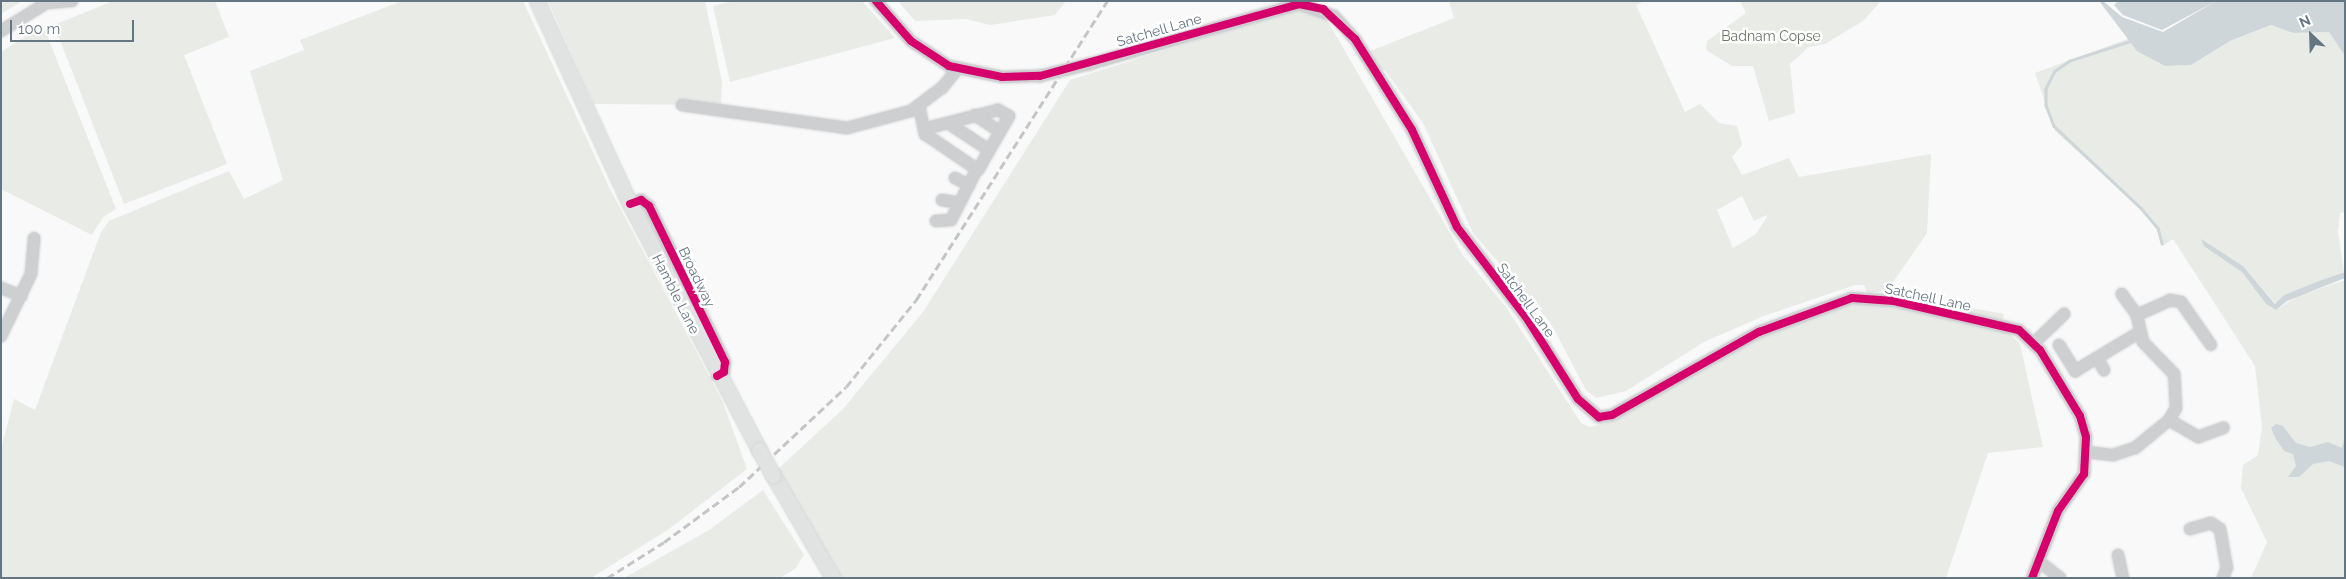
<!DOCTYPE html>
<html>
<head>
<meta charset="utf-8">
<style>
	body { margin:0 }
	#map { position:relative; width:2346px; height:579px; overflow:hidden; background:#f9f9f9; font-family:Raleway,sans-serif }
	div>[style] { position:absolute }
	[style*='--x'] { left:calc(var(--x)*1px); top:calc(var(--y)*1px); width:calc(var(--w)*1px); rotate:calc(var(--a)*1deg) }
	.green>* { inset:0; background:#e8ebe6 }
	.water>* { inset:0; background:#ced6d9 }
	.pier>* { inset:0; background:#f9f9f9 }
	.stream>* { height:2.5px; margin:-1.25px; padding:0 1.25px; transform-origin:1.25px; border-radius:1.25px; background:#ced6d9 }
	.roads { filter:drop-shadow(0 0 1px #d5d6d7) drop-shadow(0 0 1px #d5d6d7) }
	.minor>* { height:12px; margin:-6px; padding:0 6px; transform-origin:6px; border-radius:6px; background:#cecfd0 }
	.major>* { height:15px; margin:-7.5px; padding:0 7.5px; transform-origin:7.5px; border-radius:7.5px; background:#e1e2e2 }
	.rail>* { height:2.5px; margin-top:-1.25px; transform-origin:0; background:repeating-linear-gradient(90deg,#c3c5c6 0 8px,transparent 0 12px) }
	.bridges { filter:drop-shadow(0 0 1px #d5d6d7) drop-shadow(0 0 1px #d5d6d7) }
	.minor-bridge>* { height:12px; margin:-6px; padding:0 6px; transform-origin:6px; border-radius:6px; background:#cecfd0 }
	.major-bridge>* { height:15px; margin:-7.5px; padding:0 7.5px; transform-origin:7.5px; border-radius:7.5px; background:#e1e2e2 }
	.cycleway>* { height:8px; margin:-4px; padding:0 4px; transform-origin:4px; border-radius:4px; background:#d6006c }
	span { translate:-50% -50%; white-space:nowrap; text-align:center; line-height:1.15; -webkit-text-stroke:5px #fff; paint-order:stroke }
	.street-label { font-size:14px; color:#657683 }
	.park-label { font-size:14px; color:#687a64 }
	.frame { position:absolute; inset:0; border:2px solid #657683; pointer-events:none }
	.north { position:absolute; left:2286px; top:10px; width:50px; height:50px; -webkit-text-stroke:4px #fff; paint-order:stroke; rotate:336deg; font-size:14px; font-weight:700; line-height:20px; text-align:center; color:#657683 }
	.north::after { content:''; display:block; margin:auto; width:18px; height:22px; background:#657683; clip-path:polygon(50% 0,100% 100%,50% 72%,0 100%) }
	.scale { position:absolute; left:10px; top:20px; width:124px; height:22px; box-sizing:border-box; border:2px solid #657683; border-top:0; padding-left:6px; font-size:15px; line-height:18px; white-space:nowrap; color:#657683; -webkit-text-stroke:4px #fff; paint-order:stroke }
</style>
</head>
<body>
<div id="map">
	<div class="green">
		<div style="clip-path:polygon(1px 1px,22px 1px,1px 14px)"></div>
		<div style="clip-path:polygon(113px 1px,215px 1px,229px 37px,184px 55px,227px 164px,124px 204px,54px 25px)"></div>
		<div style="clip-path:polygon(402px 1px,523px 1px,610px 189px,722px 400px,747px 469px,669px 529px,591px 578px,1px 578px,1px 449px,14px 399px,35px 410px,101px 232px,109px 221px,229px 171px,244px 199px,283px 180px,250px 71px,304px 50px,300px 40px)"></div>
		<div style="clip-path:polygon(548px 1px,705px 1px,722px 82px,721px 105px,594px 104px)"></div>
		<div style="clip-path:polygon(733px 1px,862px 1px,895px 38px,730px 82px,713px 6px)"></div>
		<div style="clip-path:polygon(898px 1px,1066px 1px,1055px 15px,990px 25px,966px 19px,915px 21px)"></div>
		<div style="clip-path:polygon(evenodd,1449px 1px,1645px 1px,1636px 5px,1685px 112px,1700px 104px,1719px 123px,1737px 126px,1742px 145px,1732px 157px,1742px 175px,1789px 158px,1799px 177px,1931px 154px,1927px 233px,1887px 291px,1867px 293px,1864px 285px,1855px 285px,1761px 317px,1704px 342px,1626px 391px,1596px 398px,1586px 390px,1550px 322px,1473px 233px,1423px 123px,1385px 70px,1374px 72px,1365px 53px,1454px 18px,1449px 1px,1742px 196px,1754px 221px,1768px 215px,1756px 234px,1733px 248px,1717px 210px,1742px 196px)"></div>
		<div style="clip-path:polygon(1740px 1px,1881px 1px,1863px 21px,1825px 44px,1809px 47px,1790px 64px,1795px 113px,1769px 121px,1753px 66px,1732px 66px,1706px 50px,1707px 41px,1746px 13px)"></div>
		<div style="clip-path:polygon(1300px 8px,1326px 18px,1462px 254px,1506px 307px,1581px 423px,1590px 427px,1606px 423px,1687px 372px,1762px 335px,1855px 302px,1908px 296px,2004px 314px,2002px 326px,2020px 344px,2043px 447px,1988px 453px,1946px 578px,841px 578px,778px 469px,843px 409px,923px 312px,1070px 80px)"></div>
		<div style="clip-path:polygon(43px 25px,116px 209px,103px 217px,92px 235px,1px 189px,1px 52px)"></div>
		<div style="clip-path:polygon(2271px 25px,2293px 33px,2329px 32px,2345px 56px,2345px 212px,2340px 213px,2338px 232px,2344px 272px,2284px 295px,2276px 304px,2243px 266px,2201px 240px,2242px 272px,2266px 304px,2276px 310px,2296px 297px,2345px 280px,2345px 578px,2251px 578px,2267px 542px,2241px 488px,2243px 465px,2258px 455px,2262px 427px,2255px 366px,2173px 239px,2163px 246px,2158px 228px,2132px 200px,2055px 131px,2035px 73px,2130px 38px,2165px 66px,2191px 65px,2230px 41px)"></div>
		<div style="clip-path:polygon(763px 490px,804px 555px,796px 568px,780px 578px,624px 578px,709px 530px)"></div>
	</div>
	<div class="water">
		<div style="clip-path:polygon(2099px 1px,2345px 1px,2345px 56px,2329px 32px,2293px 33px,2271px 25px,2230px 41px,2191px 65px,2165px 66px,2137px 51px)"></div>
		<div style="clip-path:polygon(2201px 239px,2243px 266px,2275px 304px,2284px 295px,2319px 281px,2345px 272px,2345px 278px,2287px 301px,2276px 310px,2266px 304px,2242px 272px,2204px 246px)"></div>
		<div style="clip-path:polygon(2276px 424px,2283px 426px,2296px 443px,2310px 447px,2328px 442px,2342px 448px,2345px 436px,2345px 467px,2329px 461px,2313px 464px,2299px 477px,2288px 477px,2296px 466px,2293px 454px,2284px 451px,2276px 439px,2271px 428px)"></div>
	</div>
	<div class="pier">
		<div style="clip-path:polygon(2103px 1px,2118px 1px,2114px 5px,2123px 15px,2162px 30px,2216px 1px,2163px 32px,2122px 17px)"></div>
	</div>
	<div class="stream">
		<div style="--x:2132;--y:41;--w:65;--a:162.1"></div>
		<div style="--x:2070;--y:61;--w:18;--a:146"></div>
		<div style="--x:2055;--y:71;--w:20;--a:117"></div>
		<div style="--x:2046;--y:89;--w:16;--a:90"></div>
		<div style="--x:2046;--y:105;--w:22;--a:69"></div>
		<div style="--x:2054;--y:126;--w:120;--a:43.3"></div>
		<div style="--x:2141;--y:208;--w:26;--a:50"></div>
		<div style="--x:2158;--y:228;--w:16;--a:75"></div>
	</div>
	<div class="roads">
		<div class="minor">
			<div style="--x:876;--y:1;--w:53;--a:48.8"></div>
			<div style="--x:911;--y:41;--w:45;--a:33.3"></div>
			<div style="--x:949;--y:66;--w:54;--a:11.7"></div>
			<div style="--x:1002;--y:77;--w:38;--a:-2"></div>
			<div style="--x:47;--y:3;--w:25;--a:-5"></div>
			<div style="--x:1;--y:31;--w:57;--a:-31.5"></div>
			<div style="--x:1089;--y:64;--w:218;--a:-15.9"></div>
			<div style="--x:1299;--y:4;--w:37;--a:19"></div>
			<div style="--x:1334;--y:16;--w:31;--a:48"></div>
			<div style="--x:1355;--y:39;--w:107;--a:57.9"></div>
			<div style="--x:1412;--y:130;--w:107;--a:65.1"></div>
			<div style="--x:1457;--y:227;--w:117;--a:52.6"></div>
			<div style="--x:1528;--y:320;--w:93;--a:57.7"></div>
			<div style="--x:1578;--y:399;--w:28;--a:41"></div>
			<div style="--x:1599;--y:417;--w:13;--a:-9"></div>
			<div style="--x:1612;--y:415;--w:169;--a:-29.5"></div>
			<div style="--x:1759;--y:332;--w:99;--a:-20.1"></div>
			<div style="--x:1852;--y:298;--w:42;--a:4.1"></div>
			<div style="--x:1894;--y:301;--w:128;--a:13.1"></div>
			<div style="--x:2019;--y:330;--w:29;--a:44"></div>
			<div style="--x:2040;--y:350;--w:77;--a:58.8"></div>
			<div style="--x:2080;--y:416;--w:22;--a:74"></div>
			<div style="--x:2086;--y:437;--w:37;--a:93"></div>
			<div style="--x:2084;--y:474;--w:45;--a:125.1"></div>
			<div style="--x:2058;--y:511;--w:72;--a:111.2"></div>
			<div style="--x:682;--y:105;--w:167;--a:7.9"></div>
			<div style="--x:847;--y:128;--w:66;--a:-14.9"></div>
			<div style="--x:911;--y:111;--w:39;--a:-37"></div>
			<div style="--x:942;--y:88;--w:26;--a:-51"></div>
			<div style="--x:919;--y:106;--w:29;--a:78"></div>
			<div style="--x:925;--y:134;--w:64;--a:34.2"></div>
			<div style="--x:978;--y:170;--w:62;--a:-60.1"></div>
			<div style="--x:1009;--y:116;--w:13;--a:-151"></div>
			<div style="--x:998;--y:110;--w:76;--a:165.6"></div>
			<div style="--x:975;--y:115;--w:30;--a:34"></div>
			<div style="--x:948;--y:123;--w:49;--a:33.4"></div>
			<div style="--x:955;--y:178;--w:16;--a:27"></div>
			<div style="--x:942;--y:200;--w:18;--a:9"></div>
			<div style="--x:630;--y:204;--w:12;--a:-20"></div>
			<div style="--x:641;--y:200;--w:10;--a:37"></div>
			<div style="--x:649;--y:206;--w:174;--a:64"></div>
			<div style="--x:725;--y:362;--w:10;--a:96"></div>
			<div style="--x:724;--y:372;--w:8;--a:150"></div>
			<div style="--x:936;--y:221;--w:15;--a:-4"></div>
			<div style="--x:951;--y:220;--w:57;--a:-63"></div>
			<div style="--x:1;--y:288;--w:22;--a:21"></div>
			<div style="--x:2137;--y:315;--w:36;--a:-24"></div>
			<div style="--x:2170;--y:300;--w:11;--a:10"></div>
			<div style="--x:2181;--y:302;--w:52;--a:55.1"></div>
			<div style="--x:1;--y:336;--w:69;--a:-64.2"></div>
			<div style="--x:31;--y:274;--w:36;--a:-85"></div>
			<div style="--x:2034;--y:343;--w:42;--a:-44"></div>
			<div style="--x:2059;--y:345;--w:31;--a:58"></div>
			<div style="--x:2075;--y:371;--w:74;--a:-31.1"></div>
			<div style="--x:2097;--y:358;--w:14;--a:60"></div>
			<div style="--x:2169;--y:420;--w:34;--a:30"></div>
			<div style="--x:2198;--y:437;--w:27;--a:-20"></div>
			<div style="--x:2087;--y:452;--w:26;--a:7"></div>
			<div style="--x:2113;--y:455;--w:23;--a:-18"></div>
			<div style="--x:2135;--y:448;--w:44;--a:-39.5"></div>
			<div style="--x:2169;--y:420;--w:14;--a:-60"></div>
			<div style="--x:2176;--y:408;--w:34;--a:-93"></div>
			<div style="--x:2174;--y:374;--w:45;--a:-134.1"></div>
			<div style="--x:2143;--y:342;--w:28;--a:-103"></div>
			<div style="--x:2137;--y:315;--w:26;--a:-126"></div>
			<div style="--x:2190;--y:529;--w:22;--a:-16"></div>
			<div style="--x:2211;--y:523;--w:11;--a:34"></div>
			<div style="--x:2220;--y:529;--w:39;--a:80"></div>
			<div style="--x:2227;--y:567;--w:12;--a:110"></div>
			<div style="--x:2118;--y:555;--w:24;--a:78"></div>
			<div style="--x:2041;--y:563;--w:24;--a:38"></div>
		</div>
		<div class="major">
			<div style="--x:537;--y:1;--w:223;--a:65.4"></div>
			<div style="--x:630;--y:204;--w:278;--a:62.3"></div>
			<div style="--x:773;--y:475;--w:119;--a:59.8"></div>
		</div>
	</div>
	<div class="rail">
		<div style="--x:607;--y:578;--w:67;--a:-32.3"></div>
		<div style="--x:664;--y:542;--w:93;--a:-36.3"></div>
		<div style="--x:739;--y:487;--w:146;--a:-43.1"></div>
		<div style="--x:846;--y:387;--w:112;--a:-51.2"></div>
		<div style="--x:916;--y:300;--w:355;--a:-57.4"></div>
	</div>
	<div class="bridges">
		<div class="minor-bridge">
			<div style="--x:1040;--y:76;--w:50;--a:-13.8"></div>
		</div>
		<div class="major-bridge">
			<div style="--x:759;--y:450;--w:29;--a:61"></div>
		</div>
	</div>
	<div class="cycleway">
		<div style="--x:876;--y:1;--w:53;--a:48.8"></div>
		<div style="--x:911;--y:41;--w:45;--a:33.3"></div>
		<div style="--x:949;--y:66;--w:54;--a:11.7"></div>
		<div style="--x:1002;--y:77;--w:38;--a:-2"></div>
		<div style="--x:1040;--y:76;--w:269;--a:-15.5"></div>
		<div style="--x:1299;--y:4;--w:25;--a:12"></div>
		<div style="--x:1323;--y:9;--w:44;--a:43.2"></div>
		<div style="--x:1355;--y:39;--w:107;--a:57.9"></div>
		<div style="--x:1412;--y:130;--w:107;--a:65.1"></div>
		<div style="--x:1457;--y:227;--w:117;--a:52.6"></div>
		<div style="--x:1528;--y:320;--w:93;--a:57.7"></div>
		<div style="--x:1578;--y:399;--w:28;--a:41"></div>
		<div style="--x:1599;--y:417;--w:13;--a:-9"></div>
		<div style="--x:1612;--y:415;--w:169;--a:-29.5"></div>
		<div style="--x:1759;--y:332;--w:99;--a:-20.1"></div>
		<div style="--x:1852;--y:298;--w:42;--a:4.1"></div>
		<div style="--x:1894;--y:301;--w:128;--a:13.1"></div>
		<div style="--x:2019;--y:330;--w:29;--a:44"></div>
		<div style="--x:2040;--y:350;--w:77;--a:58.8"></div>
		<div style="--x:2080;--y:416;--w:22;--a:74"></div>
		<div style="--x:2086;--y:437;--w:37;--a:93"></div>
		<div style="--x:2084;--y:474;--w:45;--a:125.1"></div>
		<div style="--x:2058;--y:511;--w:72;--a:111.2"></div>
		<div style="--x:630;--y:204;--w:12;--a:-20"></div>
		<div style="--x:641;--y:200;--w:10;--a:37"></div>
		<div style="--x:649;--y:206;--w:174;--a:64"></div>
		<div style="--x:725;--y:362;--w:10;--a:96"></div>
		<div style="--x:724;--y:372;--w:8;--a:150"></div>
	</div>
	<div class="street-label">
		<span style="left:1159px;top:30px;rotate:-16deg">Satchell Lane</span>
		<span style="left:697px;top:277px;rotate:64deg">Broadway</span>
		<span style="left:676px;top:294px;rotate:63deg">Hamble Lane</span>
		<span style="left:1928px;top:297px;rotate:12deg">Satchell Lane</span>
		<span style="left:1526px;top:300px;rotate:54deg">Satchell Lane</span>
	</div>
	<div class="park-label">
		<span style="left:1771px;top:36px">Badnam Copse</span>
	</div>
	<div class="frame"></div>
	<div class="north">N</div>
	<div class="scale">100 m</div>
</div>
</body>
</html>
